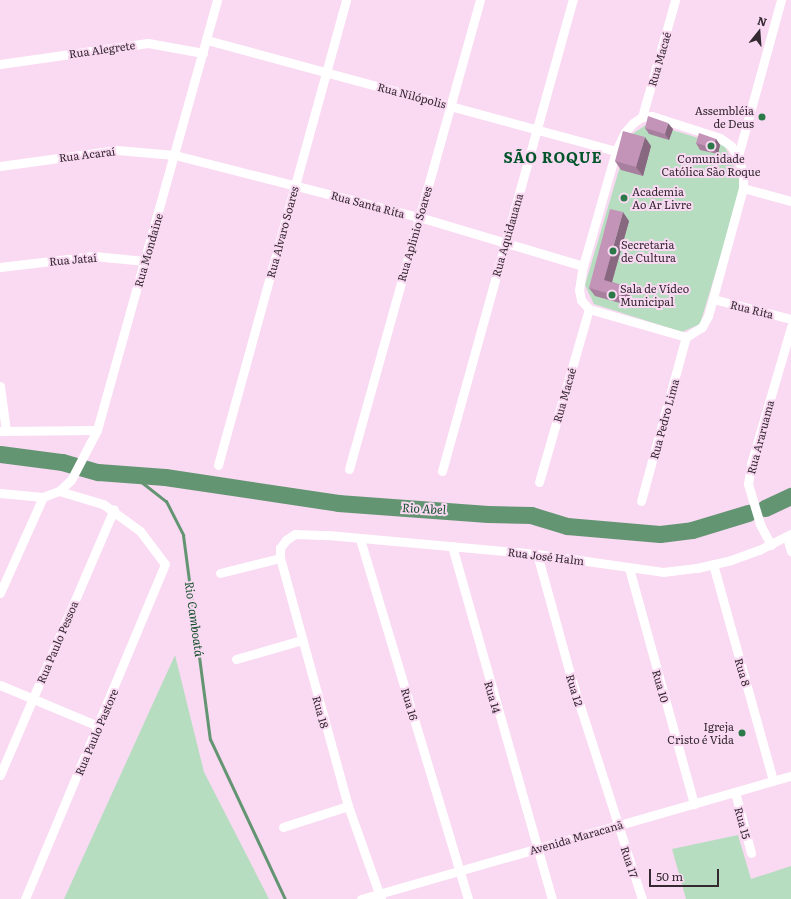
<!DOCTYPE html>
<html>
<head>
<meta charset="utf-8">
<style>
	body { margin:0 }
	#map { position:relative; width:791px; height:899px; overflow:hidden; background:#fad9f2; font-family:Literata,serif }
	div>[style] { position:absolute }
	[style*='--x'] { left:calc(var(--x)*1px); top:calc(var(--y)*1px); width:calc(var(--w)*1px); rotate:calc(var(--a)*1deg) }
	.green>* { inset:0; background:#b6ddc0 }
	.stream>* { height:3px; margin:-1.5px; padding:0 1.5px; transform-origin:1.5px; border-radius:1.5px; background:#649573 }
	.river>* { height:17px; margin:-8.5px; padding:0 8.5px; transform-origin:8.5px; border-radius:8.5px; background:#649573 }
	.minor>* { height:9px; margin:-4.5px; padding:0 4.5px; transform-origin:4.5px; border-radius:4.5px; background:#fff }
	.wall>* { inset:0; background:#a87f9e }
	.shaded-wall>* { inset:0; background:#886881 }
	.building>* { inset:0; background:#c394b8 }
	.dots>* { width:11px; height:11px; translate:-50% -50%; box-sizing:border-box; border:2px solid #fad9f2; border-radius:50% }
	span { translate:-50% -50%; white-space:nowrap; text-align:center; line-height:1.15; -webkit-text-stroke:4px #fad9f2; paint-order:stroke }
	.street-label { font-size:11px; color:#342831 }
	.poi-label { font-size:11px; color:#342831 }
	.right { translate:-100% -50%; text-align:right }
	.left { translate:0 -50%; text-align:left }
	.water-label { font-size:12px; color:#16502d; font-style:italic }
	.district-label { font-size:15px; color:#01542a; font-weight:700; letter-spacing:1px }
	.north { position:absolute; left:739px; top:12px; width:40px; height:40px; -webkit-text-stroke:3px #fad9f2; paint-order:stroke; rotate:17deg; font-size:11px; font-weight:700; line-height:16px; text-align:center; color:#342831 }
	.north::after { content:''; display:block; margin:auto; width:14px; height:18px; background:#342831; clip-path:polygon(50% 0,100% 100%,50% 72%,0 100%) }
	.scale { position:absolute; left:649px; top:869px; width:70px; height:18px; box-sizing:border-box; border:2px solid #342831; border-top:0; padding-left:5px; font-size:12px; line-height:14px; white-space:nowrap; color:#342831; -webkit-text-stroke:3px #fad9f2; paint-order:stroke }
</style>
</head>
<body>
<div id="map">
	<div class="green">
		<div style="clip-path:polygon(649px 123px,725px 146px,742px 186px,700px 324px,682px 332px,594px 304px,585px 285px,629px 136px)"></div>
		<div style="clip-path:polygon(175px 655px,204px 772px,269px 899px,64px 899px)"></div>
		<div style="clip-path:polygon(738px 835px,751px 879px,791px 866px,791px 899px,686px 899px,672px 849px)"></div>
	</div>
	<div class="stream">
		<div style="--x:98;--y:472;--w:43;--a:12.1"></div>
		<div style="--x:140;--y:481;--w:33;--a:38"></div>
		<div style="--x:166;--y:501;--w:38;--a:63"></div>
		<div style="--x:183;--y:535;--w:206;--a:82.5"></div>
		<div style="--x:210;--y:739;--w:177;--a:64.9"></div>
	</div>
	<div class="river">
		<div style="--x:0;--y:454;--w:63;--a:7.4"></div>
		<div style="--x:62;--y:462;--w:37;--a:16"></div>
		<div style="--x:98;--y:472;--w:67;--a:4.3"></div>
		<div style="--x:165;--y:477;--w:175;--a:8.5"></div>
		<div style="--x:338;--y:503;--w:150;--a:4.2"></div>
		<div style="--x:488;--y:514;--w:43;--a:1.3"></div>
		<div style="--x:531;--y:515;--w:38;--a:17"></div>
		<div style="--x:567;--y:526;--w:93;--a:4.9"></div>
		<div style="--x:660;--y:534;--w:32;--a:-7"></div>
		<div style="--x:692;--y:530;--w:59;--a:-16.9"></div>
		<div style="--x:765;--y:508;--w:29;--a:-25"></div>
	</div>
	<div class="minor">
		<div style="--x:207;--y:40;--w:424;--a:15.2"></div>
		<div style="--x:0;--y:64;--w:149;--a:-8.1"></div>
		<div style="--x:148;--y:43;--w:56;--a:10.3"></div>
		<div style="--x:652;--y:116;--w:71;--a:17.9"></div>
		<div style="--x:720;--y:138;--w:14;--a:36"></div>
		<div style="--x:731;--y:146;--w:12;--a:55"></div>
		<div style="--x:738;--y:156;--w:20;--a:75"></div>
		<div style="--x:743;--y:175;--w:13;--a:90"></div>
		<div style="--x:743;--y:188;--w:133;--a:105.3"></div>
		<div style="--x:708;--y:316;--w:13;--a:119"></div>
		<div style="--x:702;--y:327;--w:19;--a:148"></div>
		<div style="--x:686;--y:337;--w:101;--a:-163.9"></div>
		<div style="--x:589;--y:309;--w:12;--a:-132"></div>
		<div style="--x:581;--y:300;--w:10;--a:-101"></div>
		<div style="--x:579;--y:290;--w:24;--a:-81"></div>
		<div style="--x:583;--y:266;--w:120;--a:-74"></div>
		<div style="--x:616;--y:151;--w:21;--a:-65"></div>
		<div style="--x:625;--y:132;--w:12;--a:-48"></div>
		<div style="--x:633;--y:123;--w:11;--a:-34"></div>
		<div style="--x:642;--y:117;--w:10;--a:-6"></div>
		<div style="--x:642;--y:117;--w:122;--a:-74.2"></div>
		<div style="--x:738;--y:156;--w:162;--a:-74.6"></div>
		<div style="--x:0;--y:166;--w:118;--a:-7.8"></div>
		<div style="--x:117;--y:150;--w:58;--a:4.9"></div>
		<div style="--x:175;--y:155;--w:252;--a:14.3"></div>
		<div style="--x:419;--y:217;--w:171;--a:16.6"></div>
		<div style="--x:743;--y:188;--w:50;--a:15.2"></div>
		<div style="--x:0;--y:267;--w:95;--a:-6.7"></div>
		<div style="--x:94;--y:256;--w:51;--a:5.6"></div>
		<div style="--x:713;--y:299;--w:81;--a:14.4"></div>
		<div style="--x:0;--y:386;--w:45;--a:82.4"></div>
		<div style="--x:0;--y:431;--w:97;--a:-0.6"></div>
		<div style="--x:218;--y:465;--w:482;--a:-74.6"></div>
		<div style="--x:349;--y:469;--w:487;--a:-74.4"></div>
		<div style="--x:442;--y:471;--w:489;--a:-74.5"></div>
		<div style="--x:539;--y:482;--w:180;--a:-73.9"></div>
		<div style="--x:59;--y:491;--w:16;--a:-43"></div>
		<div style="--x:71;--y:480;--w:56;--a:-62.5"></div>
		<div style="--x:97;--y:430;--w:446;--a:-74.4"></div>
		<div style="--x:0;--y:493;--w:43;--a:5.3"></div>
		<div style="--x:43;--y:497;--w:17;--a:-21"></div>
		<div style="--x:59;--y:491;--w:46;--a:16.5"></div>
		<div style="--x:103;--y:504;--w:46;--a:36.1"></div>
		<div style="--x:140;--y:531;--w:41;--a:52.9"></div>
		<div style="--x:165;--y:564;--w:363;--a:112.7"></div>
		<div style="--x:641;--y:501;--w:170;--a:-74.7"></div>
		<div style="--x:787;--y:537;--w:15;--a:74"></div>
		<div style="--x:360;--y:539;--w:376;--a:73.3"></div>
		<div style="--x:771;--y:545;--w:24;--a:-118"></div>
		<div style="--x:760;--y:524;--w:42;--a:-106.7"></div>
		<div style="--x:748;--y:484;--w:20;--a:-81"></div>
		<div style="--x:751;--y:464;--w:143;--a:-73.7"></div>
		<div style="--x:452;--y:546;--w:367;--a:74.2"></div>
		<div style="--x:537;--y:554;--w:132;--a:74.6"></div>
		<div style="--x:572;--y:681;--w:229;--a:72.2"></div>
		<div style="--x:713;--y:564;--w:225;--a:74.5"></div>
		<div style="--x:629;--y:568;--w:245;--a:74.6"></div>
		<div style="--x:220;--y:573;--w:62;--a:-14"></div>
		<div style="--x:0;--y:593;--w:105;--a:-65.9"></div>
		<div style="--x:236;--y:659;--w:69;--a:-16.1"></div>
		<div style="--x:0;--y:685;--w:106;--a:22.7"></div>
		<div style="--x:0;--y:775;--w:289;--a:-66.8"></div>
		<div style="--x:735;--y:792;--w:63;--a:75.3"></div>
		<div style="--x:283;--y:827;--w:68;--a:-17.9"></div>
		<div style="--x:361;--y:899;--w:447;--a:-16"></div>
		<div style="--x:381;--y:899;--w:99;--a:-109.5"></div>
		<div style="--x:348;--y:806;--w:257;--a:-105.3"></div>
		<div style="--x:280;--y:558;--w:10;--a:-90"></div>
		<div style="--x:280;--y:548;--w:10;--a:-53"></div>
		<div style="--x:286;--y:540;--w:11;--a:-34"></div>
		<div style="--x:295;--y:534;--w:33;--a:2"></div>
		<div style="--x:328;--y:535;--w:210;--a:5.2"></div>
		<div style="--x:537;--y:554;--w:127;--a:8.1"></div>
		<div style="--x:663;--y:572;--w:34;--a:-7"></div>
		<div style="--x:697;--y:568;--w:35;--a:-13"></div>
		<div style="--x:731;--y:560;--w:30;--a:-20"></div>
		<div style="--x:759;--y:550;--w:36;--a:-27"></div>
	</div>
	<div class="wall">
		<div style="clip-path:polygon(645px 128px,673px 129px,669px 140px,649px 134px)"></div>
		<div style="clip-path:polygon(716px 139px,720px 145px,718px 154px,700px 150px,696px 143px)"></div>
		<div style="clip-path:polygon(651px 146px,643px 176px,621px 170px,615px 161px)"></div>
		<div style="clip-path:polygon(629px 221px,612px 282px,624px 286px,630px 294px,627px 305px,595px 296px,589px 288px)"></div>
	</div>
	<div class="shaded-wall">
		<div style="clip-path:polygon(668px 123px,673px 129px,669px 140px,665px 134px)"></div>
		<div style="clip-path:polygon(645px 137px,651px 146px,643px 176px,636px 167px)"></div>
		<div style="clip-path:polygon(716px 139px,720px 145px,718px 154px,713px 148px)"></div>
		<div style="clip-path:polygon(623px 212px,629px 221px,610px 289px,604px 280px)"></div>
		<div style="clip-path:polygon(624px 286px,630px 294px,627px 305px,621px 297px)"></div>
	</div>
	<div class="building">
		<div style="clip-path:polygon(648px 116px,668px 123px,665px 134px,645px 128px)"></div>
		<div style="clip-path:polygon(623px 131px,645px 137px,636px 167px,615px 161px)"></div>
		<div style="clip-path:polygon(699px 133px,716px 139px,713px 148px,696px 143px)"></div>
		<div style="clip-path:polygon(610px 209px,623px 212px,604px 280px,624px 286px,621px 297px,589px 288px)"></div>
	</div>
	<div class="dots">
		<div style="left:762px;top:117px;background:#2b7949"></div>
		<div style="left:711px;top:146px;background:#2b7949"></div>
		<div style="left:624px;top:198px;background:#2b7949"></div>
		<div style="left:613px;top:251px;background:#2b7949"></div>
		<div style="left:612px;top:295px;background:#2b7949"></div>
		<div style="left:742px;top:733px;background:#2b7949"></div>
	</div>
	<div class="street-label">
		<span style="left:102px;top:49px;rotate:-8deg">Rua Alegrete</span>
		<span style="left:659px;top:59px;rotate:-74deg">Rua Macaé</span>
		<span style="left:412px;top:95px;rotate:15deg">Rua Nilópolis</span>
		<span style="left:87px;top:154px;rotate:-7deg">Rua Acaraí</span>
		<span style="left:368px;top:204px;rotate:15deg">Rua Santa Rita</span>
		<span style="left:282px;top:232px;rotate:-75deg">Rua Alvaro Soares</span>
		<span style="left:414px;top:234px;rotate:-74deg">Rua Aplinio Soares</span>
		<span style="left:507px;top:235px;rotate:-74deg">Rua Aquidauana</span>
		<span style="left:148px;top:250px;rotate:-74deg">Rua Mondaine</span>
		<span style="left:73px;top:259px;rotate:-5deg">Rua Jataí</span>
		<span style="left:752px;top:309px;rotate:14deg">Rua Rita</span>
		<span style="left:564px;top:395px;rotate:-74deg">Rua Macaé</span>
		<span style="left:664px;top:419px;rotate:-75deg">Rua Pedro Lima</span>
		<span style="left:760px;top:437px;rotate:-75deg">Rua Araruama</span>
		<span style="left:546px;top:556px;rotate:7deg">Rua José Halm</span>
		<span style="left:57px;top:642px;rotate:-67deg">Rua Paulo Pessoa</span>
		<span style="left:743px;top:672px;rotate:74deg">Rua 8</span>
		<span style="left:661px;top:686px;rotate:74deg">Rua 10</span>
		<span style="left:575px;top:690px;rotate:73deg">Rua 12</span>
		<span style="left:493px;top:697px;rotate:74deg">Rua 14</span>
		<span style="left:410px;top:704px;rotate:73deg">Rua 16</span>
		<span style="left:321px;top:712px;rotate:75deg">Rua 18</span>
		<span style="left:96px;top:732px;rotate:-67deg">Rua Paulo Pastore</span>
		<span style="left:743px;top:823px;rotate:75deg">Rua 15</span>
		<span style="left:576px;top:837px;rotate:-16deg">Avenida Maracanã</span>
		<span style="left:630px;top:862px;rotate:72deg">Rua 17</span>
	</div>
	<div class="poi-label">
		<span class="right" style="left:754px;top:117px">Assembléia<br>de Deus</span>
		<span style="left:711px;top:165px">Comunidade<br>Católica São Roque</span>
		<span class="left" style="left:632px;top:198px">Academia<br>Ao Ar Livre</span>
		<span class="left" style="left:621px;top:251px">Secretaria<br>de Cultura</span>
		<span class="left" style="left:620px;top:295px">Sala de Vídeo<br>Municipal</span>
		<span class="right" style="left:734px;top:733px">Igreja<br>Cristo é Vida</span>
	</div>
	<div class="water-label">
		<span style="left:424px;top:509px;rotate:3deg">Rio Abel</span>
		<span style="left:194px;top:619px;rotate:82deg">Rio Camboatá</span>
	</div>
	<div class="district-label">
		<span style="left:553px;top:157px">SÃO ROQUE</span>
	</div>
	<div class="north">N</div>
	<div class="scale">50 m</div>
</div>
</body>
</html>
